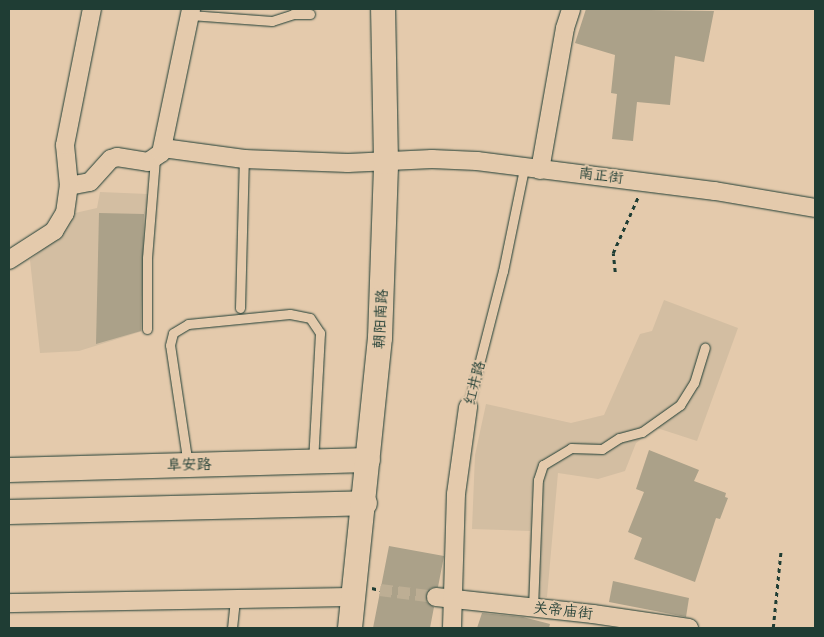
<!DOCTYPE html>
<html>
<head>
<meta charset="utf-8">
<style>
	body { margin:0 }
	#map { position:relative; width:824px; height:637px; overflow:hidden; background:#e4caac; font-family:Pangolin,"LXGW WenKai TC",sans-serif }
	div>[style] { position:absolute }
	[style*='--x'] { left:calc(var(--x)*1px); top:calc(var(--y)*1px); width:calc(var(--w)*1px); rotate:calc(var(--a)*1deg) }
	.built>* { inset:0; background:#d3bea2 }
	.building>* { inset:0; background:#aba189 }
	.pedestrian-tunnel>* { height:12px; margin-top:-6px; transform-origin:0; background:repeating-linear-gradient(90deg,#bdae94 0 12px,transparent 0 18px) }
	.path>* { height:2.5px; margin-top:-1.25px; transform-origin:0; background:repeating-linear-gradient(90deg,#1f3d34 0 4px,transparent 0 8px) }
	.roads { filter:drop-shadow(0 0 1px #1f3d34) drop-shadow(0 0 1px #1f3d34) }
	.service>* { height:9px; margin:-4.5px; padding:0 4.5px; transform-origin:4.5px; border-radius:4.5px; background:#e4caac }
	.minor>* { height:18px; margin:-9px; padding:0 9px; transform-origin:9px; border-radius:9px; background:#e4caac }
	.secondary>* { height:24px; margin:-12px; padding:0 12px; transform-origin:12px; border-radius:12px; background:#e4caac }
	span { translate:-50% -50%; white-space:nowrap; text-align:center; line-height:1.15; -webkit-text-stroke:4px #e4caac; paint-order:stroke }
	.street-label { font-size:15px; color:#1f3d34 }
	.frame { position:absolute; inset:0; border:10px solid #1f3d34; pointer-events:none }
</style>
</head>
<body>
<div id="map">
	<div class="built">
		<div style="clip-path:polygon(100px 192px,148px 194px,143px 331px,79px 351px,40px 353px,30px 260px,66px 230px,75px 213px,97px 208px)"></div>
		<div style="clip-path:polygon(664px 300px,738px 328px,697px 441px,657px 428px,636px 443px,625px 471px,598px 479px,558px 473px,547px 597px,528px 596px,530px 531px,472px 529px,475px 455px,486px 404px,571px 423px,604px 415px,640px 334px,652px 331px)"></div>
	</div>
	<div class="building">
		<div style="clip-path:polygon(586px 9px,714px 11px,704px 62px,675px 56px,670px 105px,637px 102px,633px 141px,612px 139px,617px 94px,611px 93px,615px 55px,575px 43px)"></div>
		<div style="clip-path:polygon(99px 213px,144px 214px,141px 331px,96px 344px)"></div>
		<div style="clip-path:polygon(649px 450px,699px 470px,694px 481px,726px 493px,725px 497px,728px 498px,720px 519px,716px 518px,695px 582px,634px 559px,642px 538px,628px 532px,644px 492px,636px 489px)"></div>
		<div style="clip-path:polygon(389px 546px,444px 556px,438px 587px,431px 588px,426px 595px,427px 602px,434px 607px,430px 628px,373px 628px)"></div>
		<div style="clip-path:polygon(613px 581px,689px 598px,686px 617px,609px 602px)"></div>
		<div style="clip-path:polygon(482px 613px,523px 617px,550px 624px,549px 628px,477px 628px)"></div>
	</div>
	<div class="pedestrian-tunnel">
		<div style="--x:380;--y:590;--w:56;--a:7.1"></div>
	</div>
	<div class="path">
		<div style="--x:615;--y:272;--w:19;--a:-96"></div>
		<div style="--x:613;--y:253;--w:61;--a:-65.9"></div>
		<div style="--x:372;--y:588;--w:8;--a:14"></div>
		<div style="--x:773;--y:628;--w:79;--a:-84.2"></div>
	</div>
	<div class="roads">
		<div class="service">
			<div style="--x:190;--y:15;--w:82;--a:4.2"></div>
			<div style="--x:272;--y:21;--w:22;--a:-18"></div>
			<div style="--x:293;--y:14;--w:17;--a:0"></div>
			<div style="--x:240;--y:308;--w:149;--a:-88.5"></div>
			<div style="--x:147;--y:329;--w:71;--a:-90"></div>
			<div style="--x:147;--y:258;--w:100;--a:-85.4"></div>
			<div style="--x:468;--y:407;--w:140;--a:-75.6"></div>
			<div style="--x:503;--y:271;--w:104;--a:-78.4"></div>
			<div style="--x:188;--y:465;--w:121;--a:-98.5"></div>
			<div style="--x:170;--y:345;--w:12;--a:-76"></div>
			<div style="--x:173;--y:333;--w:17;--a:-31"></div>
			<div style="--x:188;--y:324;--w:102;--a:-5.6"></div>
			<div style="--x:290;--y:314;--w:20;--a:11"></div>
			<div style="--x:310;--y:318;--w:18;--a:56"></div>
			<div style="--x:320;--y:333;--w:129;--a:93.1"></div>
			<div style="--x:533;--y:608;--w:128;--a:-87.8"></div>
			<div style="--x:538;--y:480;--w:16;--a:-72"></div>
			<div style="--x:543;--y:465;--w:33;--a:-31"></div>
			<div style="--x:571;--y:448;--w:31;--a:2"></div>
			<div style="--x:602;--y:449;--w:20;--a:-33"></div>
			<div style="--x:619;--y:438;--w:24;--a:-15"></div>
			<div style="--x:642;--y:432;--w:47;--a:-35.4"></div>
			<div style="--x:680;--y:405;--w:26;--a:-58"></div>
			<div style="--x:694;--y:383;--w:37;--a:-73"></div>
			<div style="--x:232;--y:628;--w:29;--a:-84"></div>
		</div>
		<div class="minor">
			<div style="--x:163;--y:148;--w:82;--a:7.7"></div>
			<div style="--x:244;--y:159;--w:104;--a:2.2"></div>
			<div style="--x:348;--y:163;--w:84;--a:-2.7"></div>
			<div style="--x:432;--y:159;--w:45;--a:2.5"></div>
			<div style="--x:477;--y:161;--w:240;--a:7.2"></div>
			<div style="--x:715;--y:191;--w:101;--a:9.6"></div>
			<div style="--x:540;--y:170;--w:144;--a:-80"></div>
			<div style="--x:565;--y:28;--w:20;--a:-72"></div>
			<div style="--x:69;--y:186;--w:21;--a:-11"></div>
			<div style="--x:90;--y:182;--w:31;--a:-48"></div>
			<div style="--x:111;--y:159;--w:6;--a:-18"></div>
			<div style="--x:117;--y:157;--w:31;--a:9"></div>
			<div style="--x:148;--y:162;--w:16;--a:-35"></div>
			<div style="--x:161;--y:153;--w:147;--a:-78.2"></div>
			<div style="--x:9;--y:260;--w:54;--a:-32.8"></div>
			<div style="--x:54;--y:231;--w:21;--a:-59"></div>
			<div style="--x:65;--y:213;--w:27;--a:-82"></div>
			<div style="--x:69;--y:186;--w:41;--a:-95.6"></div>
			<div style="--x:65;--y:145;--w:139;--a:-78.8"></div>
			<div style="--x:436;--y:597;--w:158;--a:6.2"></div>
			<div style="--x:593;--y:614;--w:97;--a:8.3"></div>
			<div style="--x:9;--y:603;--w:345;--a:-1"></div>
			<div style="--x:452;--y:628;--w:134;--a:-88.3"></div>
			<div style="--x:456;--y:494;--w:88;--a:-82.1"></div>
		</div>
		<div class="secondary">
			<div style="--x:9;--y:470;--w:359;--a:-1.6"></div>
			<div style="--x:9;--y:512;--w:356;--a:-1.4"></div>
			<div style="--x:350;--y:628;--w:292;--a:-84.1"></div>
			<div style="--x:380;--y:338;--w:176;--a:-88"></div>
			<div style="--x:386;--y:162;--w:153;--a:-91.1"></div>
		</div>
	</div>
	<div class="street-label">
		<span style="left:601px;top:176px;rotate:7deg">南正街</span>
		<span style="left:381px;top:319px;rotate:-87deg">朝阳南路</span>
		<span style="left:475px;top:383px;rotate:-76deg">红井路</span>
		<span style="left:189px;top:465px;rotate:-1deg">阜安路</span>
		<span style="left:563px;top:611px;rotate:6deg">关帝庙街</span>
	</div>
	<div class="frame"></div>
</div>
</body>
</html>
